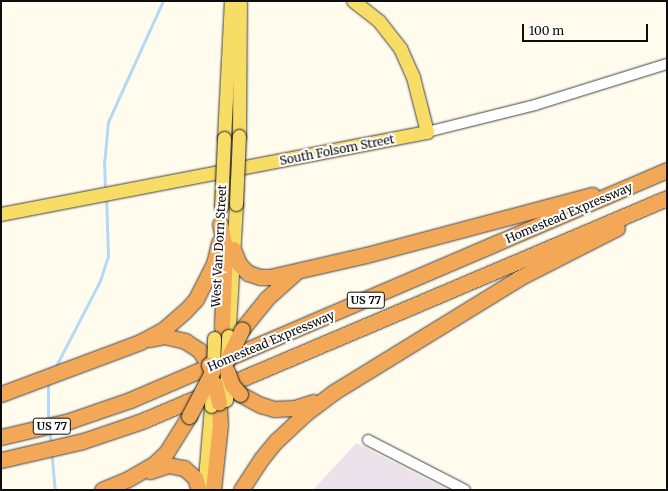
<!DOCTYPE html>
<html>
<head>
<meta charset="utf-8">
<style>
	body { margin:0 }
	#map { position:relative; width:668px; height:491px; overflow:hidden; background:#fffcee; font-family:Merriweather,serif }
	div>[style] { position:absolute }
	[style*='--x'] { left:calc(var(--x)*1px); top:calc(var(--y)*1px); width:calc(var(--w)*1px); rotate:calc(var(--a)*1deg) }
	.industrial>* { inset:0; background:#ece2ec }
	.stream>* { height:2.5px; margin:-1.25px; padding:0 1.25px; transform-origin:1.25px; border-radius:1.25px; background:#b4d9f5 }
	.roads { filter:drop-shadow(0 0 1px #404040) drop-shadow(0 0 1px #404040) }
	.minor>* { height:10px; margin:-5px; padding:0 5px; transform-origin:5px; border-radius:5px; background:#fff }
	.major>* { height:13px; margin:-6.5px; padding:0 6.5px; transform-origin:6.5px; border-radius:6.5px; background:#f7dc66 }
	.highway>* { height:15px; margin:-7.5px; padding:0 7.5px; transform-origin:7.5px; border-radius:7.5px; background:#f3a858 }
	.bridges { filter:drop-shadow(0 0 1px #1e1e1e) drop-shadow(0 0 1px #1e1e1e) }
	.major-bridge>* { height:13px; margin:-6.5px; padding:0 6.5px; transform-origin:6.5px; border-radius:6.5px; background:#f7dc66 }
	.highway-bridge>* { height:15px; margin:-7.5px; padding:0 7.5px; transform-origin:7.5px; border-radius:7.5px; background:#f3a858 }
	span { translate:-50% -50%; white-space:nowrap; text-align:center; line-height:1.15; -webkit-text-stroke:4px #fff; paint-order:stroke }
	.shield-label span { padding:1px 3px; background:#fff; border:1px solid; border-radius:3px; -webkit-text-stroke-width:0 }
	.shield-label { font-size:11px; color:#0d0d0d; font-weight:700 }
	.street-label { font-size:12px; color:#0d0d0d }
	.frame { position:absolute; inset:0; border:2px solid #0d0d0d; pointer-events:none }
	.scale { position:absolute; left:522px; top:24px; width:126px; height:18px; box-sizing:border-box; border:2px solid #0d0d0d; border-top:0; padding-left:5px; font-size:12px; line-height:14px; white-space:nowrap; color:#0d0d0d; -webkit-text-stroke:3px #fff; paint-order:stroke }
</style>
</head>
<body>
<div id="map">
	<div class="industrial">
		<div style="clip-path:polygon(356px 443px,420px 476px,448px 490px,313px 490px)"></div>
	</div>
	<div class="stream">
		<div style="--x:105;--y:190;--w:25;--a:-92"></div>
		<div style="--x:104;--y:165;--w:43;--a:-84.7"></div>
		<div style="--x:108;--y:122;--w:133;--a:-65.6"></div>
		<div style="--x:55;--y:368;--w:98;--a:-62.7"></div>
		<div style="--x:100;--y:281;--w:26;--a:-72"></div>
		<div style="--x:108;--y:256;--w:59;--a:-91.9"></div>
		<div style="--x:48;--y:421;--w:35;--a:-90"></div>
		<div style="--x:48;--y:386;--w:4;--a:-76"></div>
		<div style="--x:50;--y:431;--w:11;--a:85"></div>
		<div style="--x:52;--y:453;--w:37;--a:85"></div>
	</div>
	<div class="roads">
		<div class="minor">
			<div style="--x:427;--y:132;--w:111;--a:-14"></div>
			<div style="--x:535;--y:105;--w:138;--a:-17.3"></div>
			<div style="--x:368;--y:440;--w:109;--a:27.3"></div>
		</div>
		<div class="major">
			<div style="--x:239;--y:136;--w:135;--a:-89.6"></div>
			<div style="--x:224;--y:138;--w:137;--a:-87.1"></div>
			<div style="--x:1;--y:214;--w:434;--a:-10.9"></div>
			<div style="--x:427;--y:132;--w:57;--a:-104.3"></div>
			<div style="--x:413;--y:77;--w:32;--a:-114"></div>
			<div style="--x:400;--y:48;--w:34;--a:-128"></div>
			<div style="--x:379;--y:21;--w:33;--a:-142"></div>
			<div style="--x:229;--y:326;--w:122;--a:-86.7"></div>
			<div style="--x:204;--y:490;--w:84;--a:-85.2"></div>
		</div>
		<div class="highway">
			<div style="--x:220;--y:224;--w:25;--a:78"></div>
			<div style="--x:225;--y:248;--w:77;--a:92.2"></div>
			<div style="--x:222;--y:325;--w:22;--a:85"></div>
			<div style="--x:233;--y:249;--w:16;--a:68"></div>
			<div style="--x:239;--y:264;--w:13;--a:45"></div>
			<div style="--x:248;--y:273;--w:13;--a:18"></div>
			<div style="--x:260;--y:277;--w:10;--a:0"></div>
			<div style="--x:270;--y:277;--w:98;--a:-12.9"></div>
			<div style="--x:366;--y:255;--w:234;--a:-14.9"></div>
			<div style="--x:242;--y:329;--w:38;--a:-51"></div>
			<div style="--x:266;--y:299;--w:38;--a:-42"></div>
			<div style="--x:150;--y:339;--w:14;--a:-12"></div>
			<div style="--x:164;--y:336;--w:22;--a:13"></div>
			<div style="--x:185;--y:341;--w:17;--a:33"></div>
			<div style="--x:199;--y:350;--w:18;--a:56"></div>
			<div style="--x:1;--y:394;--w:148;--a:-20.5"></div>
			<div style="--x:140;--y:342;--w:26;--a:-28"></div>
			<div style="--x:163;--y:330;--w:29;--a:-41"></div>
			<div style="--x:185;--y:311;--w:16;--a:-47"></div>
			<div style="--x:196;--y:299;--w:39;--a:-63"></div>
			<div style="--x:214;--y:264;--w:22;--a:-77"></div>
			<div style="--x:240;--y:394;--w:24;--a:28"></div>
			<div style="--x:261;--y:405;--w:14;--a:17"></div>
			<div style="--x:274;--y:409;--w:21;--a:-3"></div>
			<div style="--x:295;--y:408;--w:19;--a:-18"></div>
			<div style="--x:1;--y:437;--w:70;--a:-13.2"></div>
			<div style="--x:69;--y:421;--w:65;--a:-19"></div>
			<div style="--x:130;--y:400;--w:584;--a:-23.19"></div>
			<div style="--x:1;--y:460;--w:84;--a:-13"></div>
			<div style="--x:83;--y:441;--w:62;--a:-18.7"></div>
			<div style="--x:142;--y:421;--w:570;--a:-23.01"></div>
			<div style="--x:150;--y:471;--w:19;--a:-18"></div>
			<div style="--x:168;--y:465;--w:16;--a:11"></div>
			<div style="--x:184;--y:468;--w:15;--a:42"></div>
			<div style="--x:195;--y:478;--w:13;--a:72"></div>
			<div style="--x:102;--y:490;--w:28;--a:-23"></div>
			<div style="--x:128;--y:479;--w:30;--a:-30"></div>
			<div style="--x:154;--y:464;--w:16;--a:-43"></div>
			<div style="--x:166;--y:453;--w:44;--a:-58.1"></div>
			<div style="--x:213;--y:490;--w:65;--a:-83.9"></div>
			<div style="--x:220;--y:425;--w:22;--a:-93"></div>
			<div style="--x:241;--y:490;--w:38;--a:-57"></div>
			<div style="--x:262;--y:458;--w:22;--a:-51"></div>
			<div style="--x:276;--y:441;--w:41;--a:-43"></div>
			<div style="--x:306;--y:413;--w:35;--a:-37"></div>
			<div style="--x:334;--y:392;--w:217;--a:-31.6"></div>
			<div style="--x:519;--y:278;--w:110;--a:-27"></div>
		</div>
	</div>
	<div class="bridges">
		<div class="major-bridge">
			<div style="--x:236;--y:204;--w:68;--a:-87.5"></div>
			<div style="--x:221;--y:207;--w:69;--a:-87.5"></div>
			<div style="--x:227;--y:358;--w:22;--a:-87"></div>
			<div style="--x:213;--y:369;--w:31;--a:-88"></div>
			<div style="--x:226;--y:400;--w:28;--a:-88"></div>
			<div style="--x:211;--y:406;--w:21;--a:-87"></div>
		</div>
		<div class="highway-bridge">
			<div style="--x:227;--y:360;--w:34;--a:-64"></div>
			<div style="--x:227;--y:371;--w:15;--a:70"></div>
			<div style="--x:232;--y:385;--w:12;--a:48"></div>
			<div style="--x:215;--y:384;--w:19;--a:78"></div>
			<div style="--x:189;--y:416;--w:50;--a:-62.4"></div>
			<div style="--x:212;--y:372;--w:8;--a:-113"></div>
		</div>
	</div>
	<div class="shield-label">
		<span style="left:366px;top:300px">US 77</span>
		<span style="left:52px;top:426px">US 77</span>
	</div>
	<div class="street-label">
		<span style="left:337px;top:150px;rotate:-11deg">South Folsom Street</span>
		<span style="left:569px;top:213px;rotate:-23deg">Homestead Expressway</span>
		<span style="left:219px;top:246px;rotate:-87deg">West Van Dorn Street</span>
		<span style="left:271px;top:341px;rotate:-23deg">Homestead Expressway</span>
	</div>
	<div class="frame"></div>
	<div class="scale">100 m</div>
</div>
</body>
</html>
